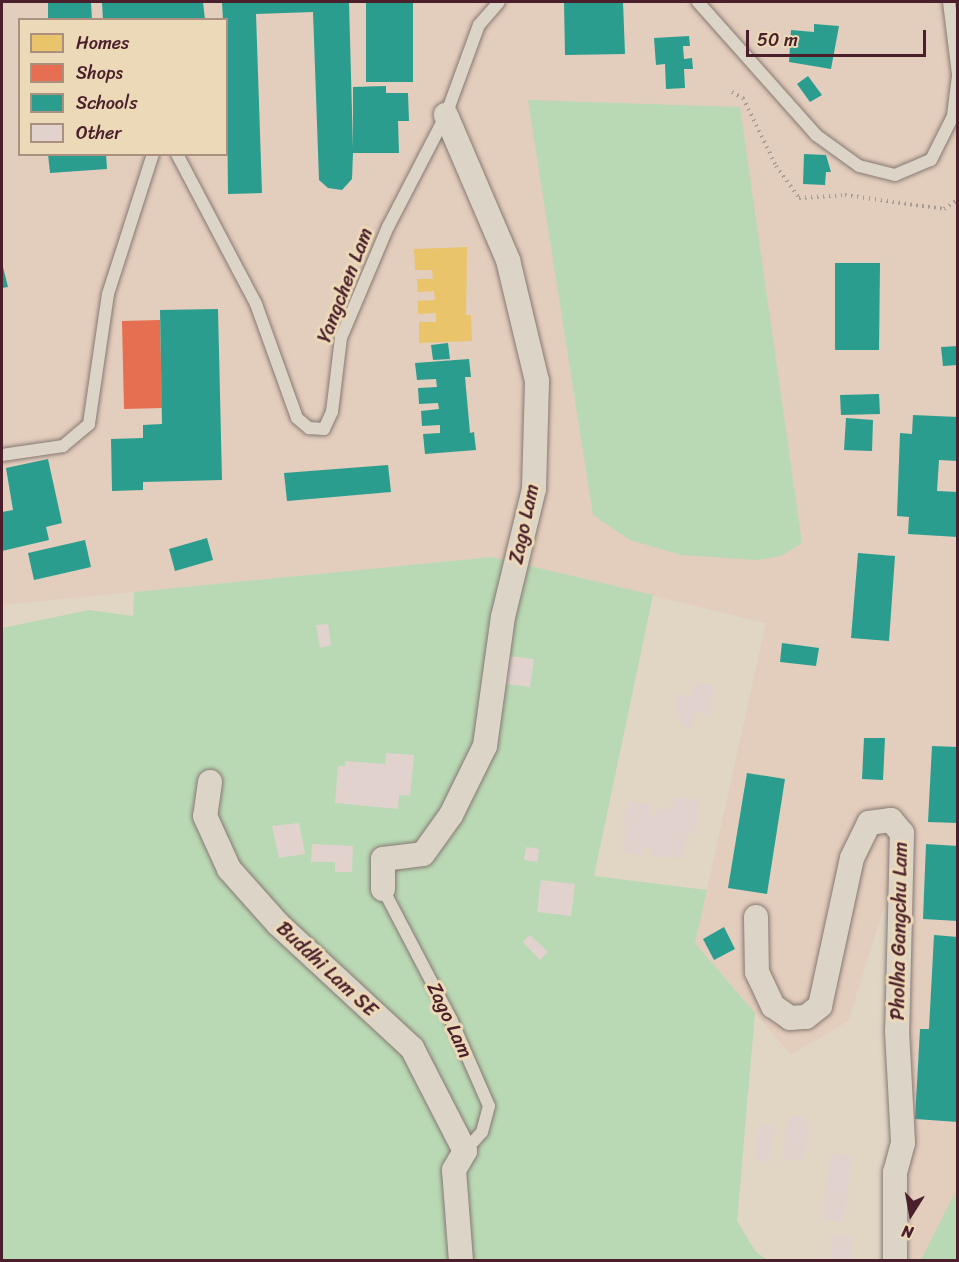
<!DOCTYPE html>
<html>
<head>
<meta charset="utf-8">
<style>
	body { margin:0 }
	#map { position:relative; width:959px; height:1262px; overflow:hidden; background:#e0d6c3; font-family:Sriracha,sans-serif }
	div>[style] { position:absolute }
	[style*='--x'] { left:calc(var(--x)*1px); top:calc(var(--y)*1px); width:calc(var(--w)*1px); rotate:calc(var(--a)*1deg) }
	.built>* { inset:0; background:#e3cdbc }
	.green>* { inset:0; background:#b9d9b4 }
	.homes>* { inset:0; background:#e9c46a }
	.shops>* { inset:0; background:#e76f51 }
	.schools>* { inset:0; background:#2a9d8f }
	.building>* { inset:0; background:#e2d2ce }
	.path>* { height:4px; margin-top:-2px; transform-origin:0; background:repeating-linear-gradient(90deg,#a79d95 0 1.5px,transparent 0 6px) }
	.roads { filter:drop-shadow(0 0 2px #867973) drop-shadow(0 0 2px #867973) }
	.lane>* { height:12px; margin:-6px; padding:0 6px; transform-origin:6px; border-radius:6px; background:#dcd4c7 }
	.street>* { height:24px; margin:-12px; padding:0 12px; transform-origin:12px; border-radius:12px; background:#dcd4c7 }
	span { translate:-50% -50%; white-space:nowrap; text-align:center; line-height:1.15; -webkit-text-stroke:6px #ecd9b7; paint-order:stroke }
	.street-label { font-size:20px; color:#4a1f2b }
	.frame { position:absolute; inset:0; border:3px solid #4a1f2b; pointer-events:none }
	.legend { position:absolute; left:18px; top:18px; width:210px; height:138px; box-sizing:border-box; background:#ecd9b7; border:2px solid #ab8f7f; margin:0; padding:8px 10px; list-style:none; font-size:18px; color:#4a1f2b }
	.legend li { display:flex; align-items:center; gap:12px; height:30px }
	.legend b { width:30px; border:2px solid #ab8f7f }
	.north { position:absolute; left:881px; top:1184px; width:60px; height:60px; -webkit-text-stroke:4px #ecd9b7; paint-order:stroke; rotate:191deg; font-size:16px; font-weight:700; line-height:24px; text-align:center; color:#4a1f2b }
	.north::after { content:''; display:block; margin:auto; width:21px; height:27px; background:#4a1f2b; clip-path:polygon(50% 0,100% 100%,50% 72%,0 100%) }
	.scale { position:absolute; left:746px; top:30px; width:180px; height:27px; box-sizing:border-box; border:3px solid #4a1f2b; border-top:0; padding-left:8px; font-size:18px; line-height:21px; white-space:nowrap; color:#4a1f2b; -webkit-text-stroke:4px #ecd9b7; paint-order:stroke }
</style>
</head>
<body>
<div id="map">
	<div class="built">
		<div style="clip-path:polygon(evenodd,2px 2px,957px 2px,957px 1260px,909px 1260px,898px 864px,848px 1021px,791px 1055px,695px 943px,766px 623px,492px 557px,2px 605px,2px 2px,20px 20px,226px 20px,226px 154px,20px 154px,20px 20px)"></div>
	</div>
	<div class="green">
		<div style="clip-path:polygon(528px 100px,740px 107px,802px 543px,781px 556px,757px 560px,681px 555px,630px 540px,593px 515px)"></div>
		<div style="clip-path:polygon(492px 557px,653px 595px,594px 876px,707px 890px,695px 943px,755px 1013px,737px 1221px,756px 1252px,767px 1260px,2px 1260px,2px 628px,89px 610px,133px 616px,134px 592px)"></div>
		<div style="clip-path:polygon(957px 1189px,957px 1260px,921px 1260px)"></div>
	</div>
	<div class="homes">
		<div style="clip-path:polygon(467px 247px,466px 315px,471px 315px,472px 341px,419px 343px,419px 322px,436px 322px,436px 313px,418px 314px,418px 301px,435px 300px,434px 291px,418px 292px,417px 279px,433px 279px,432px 270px,415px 270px,414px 249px)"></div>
	</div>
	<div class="shops">
		<div style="clip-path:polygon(160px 320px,162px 408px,124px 409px,122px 321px)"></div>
	</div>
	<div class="schools">
		<div style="clip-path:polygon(48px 2px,91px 2px,92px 20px,48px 20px)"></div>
		<div style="clip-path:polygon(203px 2px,205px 20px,103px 20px,102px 3px)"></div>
		<div style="clip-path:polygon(222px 2px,349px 2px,353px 149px,353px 87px,386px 86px,386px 93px,408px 93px,409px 121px,398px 121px,399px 153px,353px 153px,352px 179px,342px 190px,328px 188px,319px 180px,313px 12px,256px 14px,262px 193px,228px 194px,226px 20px,223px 20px)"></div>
		<div style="clip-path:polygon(366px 2px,413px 2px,413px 82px,366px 82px)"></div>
		<div style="clip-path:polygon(564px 2px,623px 2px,625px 54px,565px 55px)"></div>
		<div style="clip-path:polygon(814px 24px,839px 26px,831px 69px,789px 62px,791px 30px,814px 32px)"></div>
		<div style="clip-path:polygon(689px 36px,690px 46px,683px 46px,684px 59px,692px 58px,693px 69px,684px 69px,685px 88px,666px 89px,665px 64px,656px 65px,654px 38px)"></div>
		<div style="clip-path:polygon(808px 76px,822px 95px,810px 102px,797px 84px)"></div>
		<div style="clip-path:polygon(48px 154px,106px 154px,107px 169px,50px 173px)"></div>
		<div style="clip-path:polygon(804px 154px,826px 155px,831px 172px,826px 172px,825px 185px,803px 184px)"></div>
		<div style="clip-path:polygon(2px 263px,8px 287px,2px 288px)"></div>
		<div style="clip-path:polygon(835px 263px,880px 263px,879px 350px,835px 350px)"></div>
		<div style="clip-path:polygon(218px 309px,222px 480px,143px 482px,143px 490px,112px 491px,111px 439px,143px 438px,143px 425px,162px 424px,160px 310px)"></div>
		<div style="clip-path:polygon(448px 343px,450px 359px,433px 360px,431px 345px)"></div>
		<div style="clip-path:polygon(958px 346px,958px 365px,943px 366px,941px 347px)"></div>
		<div style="clip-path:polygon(469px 359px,471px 377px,465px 377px,470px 433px,474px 432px,476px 450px,425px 454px,423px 434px,440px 433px,440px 425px,422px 426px,421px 411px,439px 409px,438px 403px,419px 404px,418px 388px,437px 387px,436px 379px,417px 380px,415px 363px)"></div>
		<div style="clip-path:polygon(879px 394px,880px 414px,841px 415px,840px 395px)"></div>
		<div style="clip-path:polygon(913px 415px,958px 417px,958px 461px,939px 460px,937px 491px,958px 492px,958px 537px,908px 534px,909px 517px,897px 516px,900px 433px,912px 434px)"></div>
		<div style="clip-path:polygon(846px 418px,873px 420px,872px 451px,844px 450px)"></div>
		<div style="clip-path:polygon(48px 459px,62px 523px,46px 527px,49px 540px,2px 551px,2px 512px,13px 510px,6px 468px)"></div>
		<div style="clip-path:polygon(388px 465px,391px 492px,287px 501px,284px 473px)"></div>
		<div style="clip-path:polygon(207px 538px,213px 560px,175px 571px,169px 549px)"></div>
		<div style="clip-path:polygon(85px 540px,91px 567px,34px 580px,28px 553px)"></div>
		<div style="clip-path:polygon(858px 553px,895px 556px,889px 641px,851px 638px)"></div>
		<div style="clip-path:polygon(782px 643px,819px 648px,816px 666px,780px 662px)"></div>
		<div style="clip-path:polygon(864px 738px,885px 738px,883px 780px,862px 779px)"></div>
		<div style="clip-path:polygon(932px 746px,958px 747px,958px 823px,928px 822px)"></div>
		<div style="clip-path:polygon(747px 773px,785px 779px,767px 894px,728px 888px)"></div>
		<div style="clip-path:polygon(926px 844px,958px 846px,958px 921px,923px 919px)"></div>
		<div style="clip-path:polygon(724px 927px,735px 949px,714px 960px,703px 939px)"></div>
		<div style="clip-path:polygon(934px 935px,958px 937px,958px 1122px,915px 1119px,920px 1029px,929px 1029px)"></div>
	</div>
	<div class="building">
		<div style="clip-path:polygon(328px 624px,331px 645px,320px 648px,316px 625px)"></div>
		<div style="clip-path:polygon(509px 656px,534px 659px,530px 687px,506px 684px)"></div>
		<div style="clip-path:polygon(695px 682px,715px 686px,709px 715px,694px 712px,692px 729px,683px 725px,675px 710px,678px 694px,692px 696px)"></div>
		<div style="clip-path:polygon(386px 753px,414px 755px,410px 796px,399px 795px,398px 809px,335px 803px,338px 766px,345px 766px,345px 761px,385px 764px)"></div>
		<div style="clip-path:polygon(674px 797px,699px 800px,695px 834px,686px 832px,682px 859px,651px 856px,652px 849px,644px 848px,643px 855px,623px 852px,626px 827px,622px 826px,629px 801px,651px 804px,649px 815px,656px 816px,657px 808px,672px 810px)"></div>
		<div style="clip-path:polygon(299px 823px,305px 854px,279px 858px,272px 826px)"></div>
		<div style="clip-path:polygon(312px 844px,353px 846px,352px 872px,335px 872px,335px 862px,311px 862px)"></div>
		<div style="clip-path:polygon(526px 847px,539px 849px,537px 862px,524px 860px)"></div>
		<div style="clip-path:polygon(541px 880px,575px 884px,571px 916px,537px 912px)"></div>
		<div style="clip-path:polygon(530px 935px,548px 952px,540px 960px,523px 942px)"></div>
		<div style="clip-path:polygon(788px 1116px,807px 1119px,806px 1125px,810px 1125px,803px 1161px,782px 1159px)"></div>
		<div style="clip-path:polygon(759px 1124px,775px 1127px,769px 1163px,754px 1160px)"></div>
		<div style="clip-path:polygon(831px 1153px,853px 1156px,843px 1222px,821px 1219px)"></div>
		<div style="clip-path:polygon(831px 1236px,853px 1237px,852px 1260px,830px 1260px)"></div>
	</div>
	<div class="path">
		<div style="--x:732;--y:92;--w:13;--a:29"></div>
		<div style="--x:743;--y:98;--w:76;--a:64.1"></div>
		<div style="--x:776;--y:166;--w:39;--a:54"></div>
		<div style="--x:799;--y:198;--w:46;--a:-3.7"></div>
		<div style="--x:845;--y:195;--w:100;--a:8"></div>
		<div style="--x:944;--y:209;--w:17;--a:-33"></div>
	</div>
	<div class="roads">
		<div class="lane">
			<div style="--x:698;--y:2;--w:178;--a:48.4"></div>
			<div style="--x:816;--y:135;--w:53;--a:35.8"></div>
			<div style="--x:859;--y:166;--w:37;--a:14"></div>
			<div style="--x:895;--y:175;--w:39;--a:-23"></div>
			<div style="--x:931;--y:160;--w:49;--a:-63.4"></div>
			<div style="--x:953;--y:116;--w:39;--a:-83"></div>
			<div style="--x:949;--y:2;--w:73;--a:82.9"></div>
			<div style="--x:177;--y:154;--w:170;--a:62.2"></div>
			<div style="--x:256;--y:304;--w:121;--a:70.2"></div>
			<div style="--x:297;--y:418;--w:16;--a:40"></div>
			<div style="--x:309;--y:428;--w:15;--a:4"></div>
			<div style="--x:324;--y:429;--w:19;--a:-65"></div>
			<div style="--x:332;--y:412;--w:75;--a:-83.1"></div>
			<div style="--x:341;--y:338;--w:121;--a:-67.1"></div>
			<div style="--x:388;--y:227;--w:126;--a:-62.6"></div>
			<div style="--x:446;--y:115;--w:96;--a:-69.9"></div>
			<div style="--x:479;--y:25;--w:30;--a:-49"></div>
			<div style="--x:2;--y:455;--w:62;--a:-8.4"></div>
			<div style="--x:63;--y:446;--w:34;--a:-40"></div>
			<div style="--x:89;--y:424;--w:131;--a:-81.7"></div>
			<div style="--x:108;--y:294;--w:147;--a:-72.2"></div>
			<div style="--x:383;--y:889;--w:147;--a:62.4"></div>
			<div style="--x:451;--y:1019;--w:95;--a:66.4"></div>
			<div style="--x:489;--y:1106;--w:27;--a:105"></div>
			<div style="--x:482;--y:1132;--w:25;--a:132"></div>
		</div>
		<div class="street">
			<div style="--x:210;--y:782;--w:34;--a:98"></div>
			<div style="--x:205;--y:816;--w:58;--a:65.6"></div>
			<div style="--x:229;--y:869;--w:74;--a:48.3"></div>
			<div style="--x:278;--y:924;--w:183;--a:42.8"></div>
			<div style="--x:412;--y:1048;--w:116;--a:62.8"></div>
			<div style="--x:465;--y:1151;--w:22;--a:120"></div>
			<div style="--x:454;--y:1170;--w:90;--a:85.6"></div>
			<div style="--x:383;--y:889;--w:30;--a:-90"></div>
			<div style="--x:383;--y:859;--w:40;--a:-7.1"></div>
			<div style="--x:423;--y:854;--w:48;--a:-54.3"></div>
			<div style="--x:451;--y:815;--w:77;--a:-63.8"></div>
			<div style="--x:485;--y:746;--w:130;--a:-82.1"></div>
			<div style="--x:503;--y:617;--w:132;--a:-76.4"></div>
			<div style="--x:534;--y:489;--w:108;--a:-88.4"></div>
			<div style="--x:537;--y:381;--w:124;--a:-103.5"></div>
			<div style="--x:508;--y:260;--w:158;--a:-113.2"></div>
			<div style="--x:756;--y:917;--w:55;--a:89"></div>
			<div style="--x:757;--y:972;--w:38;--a:65"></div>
			<div style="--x:773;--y:1006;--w:21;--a:35"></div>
			<div style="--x:790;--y:1018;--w:16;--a:-4"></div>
			<div style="--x:806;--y:1017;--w:18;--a:-38"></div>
			<div style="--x:820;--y:1006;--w:151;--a:-77.8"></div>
			<div style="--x:852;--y:858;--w:39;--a:-64"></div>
			<div style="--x:869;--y:823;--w:22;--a:-8"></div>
			<div style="--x:891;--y:820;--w:17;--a:50"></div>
			<div style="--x:902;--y:833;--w:198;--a:91.4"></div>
			<div style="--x:897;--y:1031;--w:112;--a:86.9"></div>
			<div style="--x:903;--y:1143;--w:30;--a:105"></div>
			<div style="--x:895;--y:1172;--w:88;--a:90"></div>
		</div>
	</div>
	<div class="street-label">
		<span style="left:345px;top:285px;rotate:-69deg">Yangchen Lam</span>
		<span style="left:524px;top:524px;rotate:-78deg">Zago Lam</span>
		<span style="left:899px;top:931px;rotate:-89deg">Pholha Gangchu Lam</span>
		<span style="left:327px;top:969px;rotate:43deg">Buddhi Lam SE</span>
		<span style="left:450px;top:1020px;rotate:65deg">Zago Lam</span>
	</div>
	<div class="frame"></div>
	<ul class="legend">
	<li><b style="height:16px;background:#e9c46a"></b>Homes</li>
	<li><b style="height:16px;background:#e76f51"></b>Shops</li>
	<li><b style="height:16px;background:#2a9d8f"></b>Schools</li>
	<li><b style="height:16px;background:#e2d2ce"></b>Other</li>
	</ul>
	<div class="north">N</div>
	<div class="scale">50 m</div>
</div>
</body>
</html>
